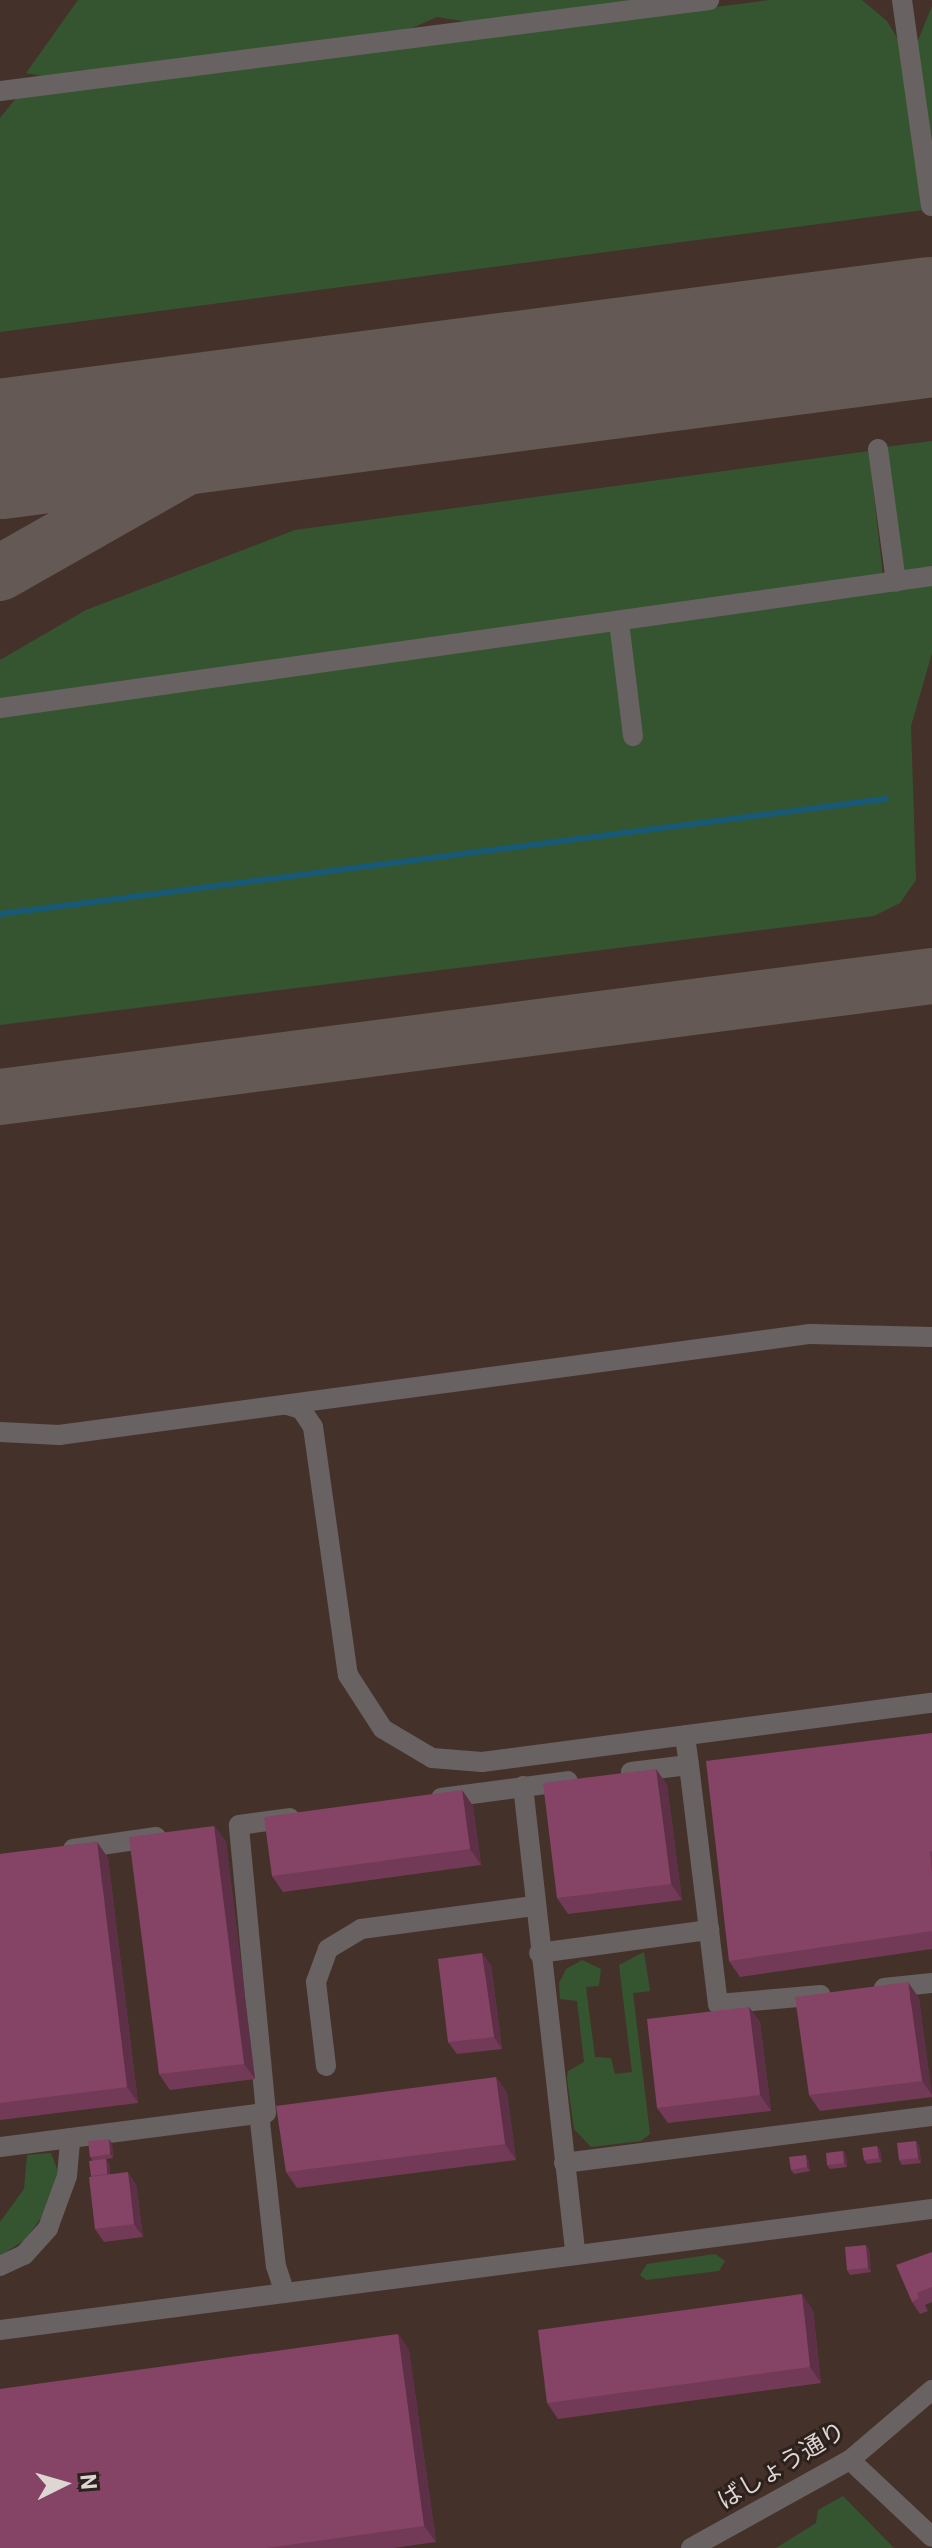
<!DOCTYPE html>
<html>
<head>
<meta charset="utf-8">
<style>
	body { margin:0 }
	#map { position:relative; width:932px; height:2548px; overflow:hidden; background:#372b26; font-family:Roboto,"Noto Sans JP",sans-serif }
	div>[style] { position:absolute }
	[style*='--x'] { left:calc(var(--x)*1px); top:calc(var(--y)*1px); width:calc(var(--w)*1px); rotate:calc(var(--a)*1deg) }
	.built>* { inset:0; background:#44322a }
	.green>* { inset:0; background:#355530 }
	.stream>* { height:6px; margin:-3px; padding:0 3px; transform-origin:3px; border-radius:3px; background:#185a75 }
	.taxiway>* { height:56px; margin:-28px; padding:0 28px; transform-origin:28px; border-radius:28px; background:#645954 }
	.runway>* { height:140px; margin:-70px; padding:0 70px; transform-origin:70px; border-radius:70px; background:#645954 }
	.minor>* { height:20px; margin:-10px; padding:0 10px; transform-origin:10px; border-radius:10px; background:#696262 }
	.wall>* { inset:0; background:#723a57 }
	.shaded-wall>* { inset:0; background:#5d3047 }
	.building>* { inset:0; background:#854465 }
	span { translate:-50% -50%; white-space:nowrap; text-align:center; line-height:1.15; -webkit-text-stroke:6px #2d211d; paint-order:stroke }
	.street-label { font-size:24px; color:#ded6d3 }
	.north { position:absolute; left:24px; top:2444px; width:80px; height:80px; -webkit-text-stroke:6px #2d211d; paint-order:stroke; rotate:85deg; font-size:22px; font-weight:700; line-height:32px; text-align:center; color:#ded6d3 }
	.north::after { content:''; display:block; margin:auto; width:28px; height:36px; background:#ded6d3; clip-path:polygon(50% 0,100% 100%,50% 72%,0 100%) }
</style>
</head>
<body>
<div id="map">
	<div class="built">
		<div style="clip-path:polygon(0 0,932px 0,932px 2548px,0 2548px)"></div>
	</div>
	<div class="green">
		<div style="clip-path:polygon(78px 0,639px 0,474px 23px,437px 17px,403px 32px,52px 78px,26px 73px)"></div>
		<div style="clip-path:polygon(769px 0,862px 0,887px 21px,902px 46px,924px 210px,0 332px,0 118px,17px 97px)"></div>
		<div style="clip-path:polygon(932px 6px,932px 173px,917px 43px)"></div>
		<div style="clip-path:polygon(932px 441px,932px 568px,903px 572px,885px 447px)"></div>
		<div style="clip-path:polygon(869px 451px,883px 576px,0 702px,0 660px,86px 610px,295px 530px)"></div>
		<div style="clip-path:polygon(932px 584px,932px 653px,911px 726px,916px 880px,900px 903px,874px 916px,0 1025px,0 716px,611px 630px,627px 742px,642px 742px,626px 629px)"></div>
		<div style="clip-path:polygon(644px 1952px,650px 1991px,633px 1993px,650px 2134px,641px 2141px,591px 2147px,574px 2129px,567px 2078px,568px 2071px,584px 2062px,577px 2001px,560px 1999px,559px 1983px,566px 1969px,582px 1960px,601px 1969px,599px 1986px,586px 1987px,595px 2057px,611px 2058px,615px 2074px,632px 2072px,619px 1965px)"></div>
		<div style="clip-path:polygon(51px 2153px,58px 2171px,45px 2212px,26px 2239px,0 2256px,0 2222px,24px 2189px,27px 2155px)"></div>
		<div style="clip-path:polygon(715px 2254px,725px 2261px,719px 2271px,646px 2280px,640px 2275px,647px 2264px)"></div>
		<div style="clip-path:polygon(843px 2496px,894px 2548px,776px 2548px,816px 2523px,818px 2510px)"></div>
	</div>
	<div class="stream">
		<div style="--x:0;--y:914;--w:893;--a:-7.4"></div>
	</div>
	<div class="taxiway">
		<div style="--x:0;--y:573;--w:326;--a:-29.6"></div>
		<div style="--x:0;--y:1097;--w:940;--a:-7.4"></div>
	</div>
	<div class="runway">
		<div style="--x:0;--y:449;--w:940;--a:-7.46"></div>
	</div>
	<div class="minor">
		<div style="--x:902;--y:0;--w:208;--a:82"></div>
		<div style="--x:0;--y:91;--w:715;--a:-7.31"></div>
		<div style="--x:878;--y:449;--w:134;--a:82.3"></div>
		<div style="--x:619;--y:622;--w:115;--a:83"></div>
		<div style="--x:0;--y:708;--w:941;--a:-8.06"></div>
		<div style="--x:287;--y:1405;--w:15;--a:16"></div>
		<div style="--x:301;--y:1409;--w:22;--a:56"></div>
		<div style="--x:313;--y:1427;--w:250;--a:82"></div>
		<div style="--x:348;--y:1675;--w:64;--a:57.1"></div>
		<div style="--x:383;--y:1729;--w:57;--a:30.6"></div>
		<div style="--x:432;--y:1758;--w:50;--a:4.6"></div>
		<div style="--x:482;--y:1762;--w:454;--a:-7.5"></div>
		<div style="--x:0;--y:1432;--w:59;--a:2.9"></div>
		<div style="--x:59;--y:1435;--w:758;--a:-7.66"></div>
		<div style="--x:810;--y:1334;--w:122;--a:1.4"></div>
		<div style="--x:689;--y:1765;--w:241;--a:83.1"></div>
		<div style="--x:718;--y:2004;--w:103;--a:-5"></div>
		<div style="--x:631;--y:1772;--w:58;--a:-6.9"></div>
		<div style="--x:689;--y:1765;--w:30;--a:-98"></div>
		<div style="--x:523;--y:1786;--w:472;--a:83.6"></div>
		<div style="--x:441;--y:1798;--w:128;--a:-7.6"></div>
		<div style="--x:73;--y:1849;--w:84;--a:-8.2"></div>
		<div style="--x:539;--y:1953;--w:172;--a:-7.7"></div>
		<div style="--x:884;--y:1988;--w:48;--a:-5.9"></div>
		<div style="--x:326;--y:2066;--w:85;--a:-96.8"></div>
		<div style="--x:316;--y:1982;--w:35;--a:-70"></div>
		<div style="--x:328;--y:1949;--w:39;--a:-31"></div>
		<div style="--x:361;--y:1929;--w:174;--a:-7.6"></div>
		<div style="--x:259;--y:2113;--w:154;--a:83.7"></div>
		<div style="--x:276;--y:2266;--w:28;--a:72"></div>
		<div style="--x:0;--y:2147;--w:268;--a:-7.3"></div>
		<div style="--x:266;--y:2113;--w:289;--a:-95.4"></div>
		<div style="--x:239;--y:1825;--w:51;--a:-7.8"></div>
		<div style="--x:564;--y:2163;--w:371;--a:-7.3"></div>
		<div style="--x:0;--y:2266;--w:26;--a:-25"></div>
		<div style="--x:24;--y:2255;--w:36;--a:-48"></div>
		<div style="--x:48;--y:2228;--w:55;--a:-69.9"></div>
		<div style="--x:67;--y:2176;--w:38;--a:-85"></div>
		<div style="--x:0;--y:2330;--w:940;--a:-7.4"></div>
		<div style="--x:850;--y:2460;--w:112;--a:43.2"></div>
		<div style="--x:691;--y:2548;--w:182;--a:-29"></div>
		<div style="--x:850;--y:2460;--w:108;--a:-40.5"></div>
	</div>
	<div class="wall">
		<div style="clip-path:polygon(932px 1733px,932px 1949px,740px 1977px,729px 1961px)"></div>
		<div style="clip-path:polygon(656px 1769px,667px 1785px,682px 1900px,568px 1914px,557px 1898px)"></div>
		<div style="clip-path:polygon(462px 1790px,473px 1806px,481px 1865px,283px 1892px,272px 1876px)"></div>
		<div style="clip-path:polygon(214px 1826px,226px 1842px,255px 2079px,170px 2090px,159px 2074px)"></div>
		<div style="clip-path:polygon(97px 1842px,108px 1858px,138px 2103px,0 2120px,0 1854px)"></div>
		<div style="clip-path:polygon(491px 1965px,502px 2049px,457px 2054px,448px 2042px)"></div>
		<div style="clip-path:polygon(919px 1998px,932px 2097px,820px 2111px,809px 2095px)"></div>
		<div style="clip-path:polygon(749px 2007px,760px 2022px,771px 2111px,668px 2123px,657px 2108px)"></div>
		<div style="clip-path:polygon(496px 2077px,507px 2093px,516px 2160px,297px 2188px,286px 2172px)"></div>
		<div style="clip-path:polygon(112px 2143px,113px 2158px,106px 2159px,109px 2163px,110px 2174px,136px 2184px,143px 2237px,104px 2242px,95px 2229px,91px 2176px,92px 2160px,90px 2157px)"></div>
		<div style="clip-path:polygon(919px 2145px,921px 2163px,902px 2165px,899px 2160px)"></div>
		<div style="clip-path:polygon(877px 2146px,880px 2150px,882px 2162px,867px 2164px,864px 2160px)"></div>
		<div style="clip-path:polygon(843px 2151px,846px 2155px,847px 2167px,830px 2169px,827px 2165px)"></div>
		<div style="clip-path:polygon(808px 2159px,810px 2171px,794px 2174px,791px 2170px)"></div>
		<div style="clip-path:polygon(869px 2249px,871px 2272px,850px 2275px,847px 2270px)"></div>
		<div style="clip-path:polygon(932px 2252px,932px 2302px,925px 2305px,928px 2311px,920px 2314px,912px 2302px)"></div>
		<div style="clip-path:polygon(813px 2310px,821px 2383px,558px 2419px,547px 2403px)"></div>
		<div style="clip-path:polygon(398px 2334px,409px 2350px,436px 2542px,393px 2548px,0 2548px)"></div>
	</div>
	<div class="shaded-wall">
		<div style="clip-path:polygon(656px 1769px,667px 1785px,682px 1900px,671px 1884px)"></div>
		<div style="clip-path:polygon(462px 1790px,473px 1806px,481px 1865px,470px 1849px)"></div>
		<div style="clip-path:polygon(214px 1826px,226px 1842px,255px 2079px,244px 2064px)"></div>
		<div style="clip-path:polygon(97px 1842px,108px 1858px,138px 2103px,127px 2087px)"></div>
		<div style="clip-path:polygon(482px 1953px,491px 1965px,502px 2049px,494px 2037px)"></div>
		<div style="clip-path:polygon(908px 1982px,919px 1998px,932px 2095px,922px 2081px)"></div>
		<div style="clip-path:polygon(749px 2007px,760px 2022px,771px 2111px,760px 2095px)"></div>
		<div style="clip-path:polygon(496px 2077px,507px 2093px,516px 2160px,505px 2144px)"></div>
		<div style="clip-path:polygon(109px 2139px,112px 2143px,113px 2158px,110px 2154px)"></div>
		<div style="clip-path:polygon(916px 2141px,919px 2145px,921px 2163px,918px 2158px)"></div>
		<div style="clip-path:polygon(877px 2146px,880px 2150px,882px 2162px,879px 2158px)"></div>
		<div style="clip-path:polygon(843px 2151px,846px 2155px,847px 2167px,844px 2163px)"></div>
		<div style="clip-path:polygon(806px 2155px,808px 2159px,810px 2171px,807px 2167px)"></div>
		<div style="clip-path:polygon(106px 2159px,109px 2163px,111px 2184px,108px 2180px)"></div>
		<div style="clip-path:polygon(128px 2172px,136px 2184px,143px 2237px,134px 2224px)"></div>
		<div style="clip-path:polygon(866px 2245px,869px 2249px,871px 2272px,868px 2268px)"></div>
		<div style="clip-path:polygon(802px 2294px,813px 2310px,821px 2383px,810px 2367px)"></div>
		<div style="clip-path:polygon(398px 2334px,409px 2350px,436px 2542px,424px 2526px)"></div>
	</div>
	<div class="building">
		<div style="clip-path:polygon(932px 1733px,932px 1851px,930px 1852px,932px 1874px,932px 1931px,729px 1961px,706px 1761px)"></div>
		<div style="clip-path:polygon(656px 1769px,671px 1884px,557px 1898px,543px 1783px)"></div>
		<div style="clip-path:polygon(462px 1790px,470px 1849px,272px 1876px,264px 1817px)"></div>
		<div style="clip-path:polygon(214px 1826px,244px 2064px,159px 2074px,129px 1837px)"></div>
		<div style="clip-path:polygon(97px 1842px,127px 2087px,0 2103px,0 1854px)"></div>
		<div style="clip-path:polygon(482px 1953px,494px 2037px,448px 2042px,438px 1959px)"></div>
		<div style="clip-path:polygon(908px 1982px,922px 2081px,809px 2095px,795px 1997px)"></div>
		<div style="clip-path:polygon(749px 2007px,760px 2095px,657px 2108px,647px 2019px)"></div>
		<div style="clip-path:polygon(496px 2077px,505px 2144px,286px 2172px,276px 2106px)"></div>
		<div style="clip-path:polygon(109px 2139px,110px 2154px,90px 2157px,88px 2141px)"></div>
		<div style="clip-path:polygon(916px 2141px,918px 2158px,899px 2160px,897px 2143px)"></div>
		<div style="clip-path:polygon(877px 2146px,879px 2158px,864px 2160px,862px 2148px)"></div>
		<div style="clip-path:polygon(843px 2151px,844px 2163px,827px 2165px,826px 2153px)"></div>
		<div style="clip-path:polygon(806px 2155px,807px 2167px,791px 2170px,789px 2157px)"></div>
		<div style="clip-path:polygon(106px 2159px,107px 2174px,91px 2176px,89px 2161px)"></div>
		<div style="clip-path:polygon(128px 2172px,134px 2224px,95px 2229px,89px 2177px)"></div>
		<div style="clip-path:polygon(866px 2245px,868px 2268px,847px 2270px,845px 2247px)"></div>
		<div style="clip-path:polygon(932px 2252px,932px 2287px,917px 2293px,919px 2298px,912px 2302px,896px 2265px)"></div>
		<div style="clip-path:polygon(802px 2294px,810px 2367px,547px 2403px,538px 2330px)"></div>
		<div style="clip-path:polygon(398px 2334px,424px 2526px,267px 2548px,0 2548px,0 2389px)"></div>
	</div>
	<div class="street-label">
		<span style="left:782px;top:2466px;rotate:-31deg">ばしょう通り</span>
	</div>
	<div class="north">N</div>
</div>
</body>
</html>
